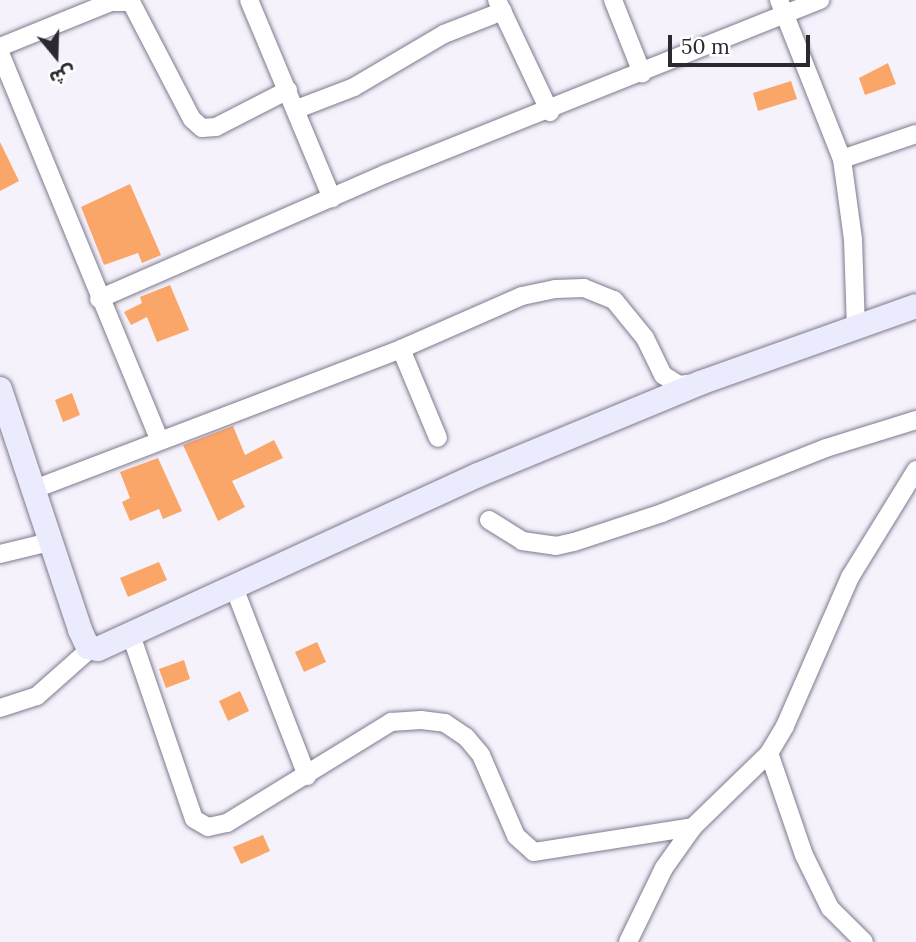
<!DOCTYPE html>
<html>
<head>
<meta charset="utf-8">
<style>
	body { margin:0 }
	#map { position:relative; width:916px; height:942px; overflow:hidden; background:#f5f2fc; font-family:Lora,"Noto Sans Arabic",serif }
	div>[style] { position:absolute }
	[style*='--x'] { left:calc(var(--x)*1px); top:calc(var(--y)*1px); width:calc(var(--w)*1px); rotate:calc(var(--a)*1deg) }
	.building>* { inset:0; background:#faa668 }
	.roads { filter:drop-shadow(0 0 2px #80798e) drop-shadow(0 0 2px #80798e) }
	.street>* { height:18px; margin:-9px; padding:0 9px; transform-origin:9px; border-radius:9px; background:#fff }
	.secondary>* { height:24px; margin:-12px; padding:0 12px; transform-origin:12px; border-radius:12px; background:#ebebfe }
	span { translate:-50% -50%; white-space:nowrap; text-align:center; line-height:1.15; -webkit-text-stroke:6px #fff; paint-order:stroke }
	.north { position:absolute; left:21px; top:21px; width:70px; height:70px; -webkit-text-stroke:5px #fff; paint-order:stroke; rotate:161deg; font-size:19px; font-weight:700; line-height:28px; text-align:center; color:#2b2830 }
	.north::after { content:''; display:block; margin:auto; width:24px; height:32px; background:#2b2830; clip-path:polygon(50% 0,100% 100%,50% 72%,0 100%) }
	.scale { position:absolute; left:668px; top:35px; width:142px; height:32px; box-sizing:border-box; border:4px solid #2b2830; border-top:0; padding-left:9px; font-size:21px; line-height:24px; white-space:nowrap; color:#2b2830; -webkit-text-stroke:5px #fff; paint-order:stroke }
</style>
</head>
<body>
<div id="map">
	<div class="building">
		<div style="clip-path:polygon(888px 63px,896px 84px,865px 95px,859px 78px)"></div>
		<div style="clip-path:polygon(791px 81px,797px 99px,758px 111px,753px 93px)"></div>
		<div style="clip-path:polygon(0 142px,19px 181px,0 191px)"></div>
		<div style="clip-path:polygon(130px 184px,161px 255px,142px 263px,138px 253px,104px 265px,81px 207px)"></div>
		<div style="clip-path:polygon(170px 285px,189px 330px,157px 342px,147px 317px,131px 325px,124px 312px,142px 303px,140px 297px)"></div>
		<div style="clip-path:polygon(72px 393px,80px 415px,63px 422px,55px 400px)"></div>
		<div style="clip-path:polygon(233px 426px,245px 455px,274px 440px,283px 458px,232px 481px,245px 507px,218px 521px,183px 445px)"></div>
		<div style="clip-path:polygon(158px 458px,182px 511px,163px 519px,159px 509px,130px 521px,122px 502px,130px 498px,120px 472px)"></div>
		<div style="clip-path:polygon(159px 562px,167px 580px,128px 597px,120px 578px)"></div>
		<div style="clip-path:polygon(317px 642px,326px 662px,304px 672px,295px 652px)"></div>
		<div style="clip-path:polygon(184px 660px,190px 679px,166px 688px,159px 669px)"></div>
		<div style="clip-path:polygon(240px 691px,249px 711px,228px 721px,219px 701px)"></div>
		<div style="clip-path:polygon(263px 835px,270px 851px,241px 864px,233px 847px)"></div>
	</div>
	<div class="roads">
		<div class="street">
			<div style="--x:249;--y:0;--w:215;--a:67.3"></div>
			<div style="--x:497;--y:0;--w:124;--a:64.7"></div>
			<div style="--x:613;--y:0;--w:79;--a:68.3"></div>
			<div style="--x:779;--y:0;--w:171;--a:68.4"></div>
			<div style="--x:842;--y:159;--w:81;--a:82.2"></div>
			<div style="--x:853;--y:239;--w:90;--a:88.1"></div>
			<div style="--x:0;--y:47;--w:120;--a:-22.1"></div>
			<div style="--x:111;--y:2;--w:20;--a:0"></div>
			<div style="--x:131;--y:2;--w:132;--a:62.5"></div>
			<div style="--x:192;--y:119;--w:13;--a:42"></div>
			<div style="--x:202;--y:128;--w:14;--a:-4"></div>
			<div style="--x:216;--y:127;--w:81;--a:-27.2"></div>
			<div style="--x:0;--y:53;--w:417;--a:67.6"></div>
			<div style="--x:297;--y:109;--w:61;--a:-21.1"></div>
			<div style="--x:354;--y:87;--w:104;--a:-30.5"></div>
			<div style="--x:444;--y:34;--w:63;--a:-21.3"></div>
			<div style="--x:842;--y:159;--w:78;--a:-18.7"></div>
			<div style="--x:99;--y:299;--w:312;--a:-23.6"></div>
			<div style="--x:385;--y:174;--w:469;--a:-21.8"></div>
			<div style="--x:401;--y:349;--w:96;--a:67.4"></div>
			<div style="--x:32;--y:490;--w:395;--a:-20.9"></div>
			<div style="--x:401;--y:349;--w:132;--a:-23.7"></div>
			<div style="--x:522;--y:296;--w:34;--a:-12"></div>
			<div style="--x:555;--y:289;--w:29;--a:-2"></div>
			<div style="--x:584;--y:288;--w:32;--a:22"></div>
			<div style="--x:614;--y:300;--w:49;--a:50.8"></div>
			<div style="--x:645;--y:338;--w:41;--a:64.1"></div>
			<div style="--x:663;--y:375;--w:19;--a:32"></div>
			<div style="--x:679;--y:385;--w:17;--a:-7"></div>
			<div style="--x:489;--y:520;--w:39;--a:32"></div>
			<div style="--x:522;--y:541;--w:34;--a:8"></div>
			<div style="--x:556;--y:546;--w:18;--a:-13"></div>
			<div style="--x:574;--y:542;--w:93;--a:-18.2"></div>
			<div style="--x:662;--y:513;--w:176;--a:-21.6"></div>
			<div style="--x:826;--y:448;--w:94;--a:-17.3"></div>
			<div style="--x:0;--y:554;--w:51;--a:-13.5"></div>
			<div style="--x:233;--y:585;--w:205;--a:68.8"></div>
			<div style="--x:131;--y:635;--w:194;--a:71.1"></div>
			<div style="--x:194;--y:819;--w:16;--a:30"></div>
			<div style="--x:208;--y:827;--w:19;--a:-12"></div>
			<div style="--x:227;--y:823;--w:193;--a:-31.6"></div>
			<div style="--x:391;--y:722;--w:30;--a:-4"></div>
			<div style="--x:421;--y:720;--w:24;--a:7"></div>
			<div style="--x:445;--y:723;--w:25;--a:34"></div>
			<div style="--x:466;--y:737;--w:23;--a:50"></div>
			<div style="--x:481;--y:755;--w:88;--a:66.6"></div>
			<div style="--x:516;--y:836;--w:24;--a:42"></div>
			<div style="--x:534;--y:852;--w:161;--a:-8.9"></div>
			<div style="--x:0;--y:708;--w:39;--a:-18"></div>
			<div style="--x:37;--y:696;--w:72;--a:-41.6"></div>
			<div style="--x:769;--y:753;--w:108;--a:71.1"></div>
			<div style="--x:804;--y:855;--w:59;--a:63.9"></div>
			<div style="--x:830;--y:908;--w:48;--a:45"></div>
			<div style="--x:628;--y:942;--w:82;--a:-64.1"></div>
			<div style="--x:664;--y:868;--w:50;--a:-54.7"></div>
			<div style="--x:693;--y:827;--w:106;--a:-44.2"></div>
			<div style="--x:769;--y:753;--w:31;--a:-59"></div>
			<div style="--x:785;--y:726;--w:163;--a:-66.4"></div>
			<div style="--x:850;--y:577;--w:126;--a:-58.3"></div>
		</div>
		<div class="secondary">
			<div style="--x:0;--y:389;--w:254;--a:71.6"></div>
			<div style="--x:80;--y:630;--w:19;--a:65"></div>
			<div style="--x:88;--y:647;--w:10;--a:11"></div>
			<div style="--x:98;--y:649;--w:418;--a:-24.6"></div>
			<div style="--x:478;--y:475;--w:240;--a:-22.5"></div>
			<div style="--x:700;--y:383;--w:229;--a:-19.6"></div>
		</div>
	</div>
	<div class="north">ش</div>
	<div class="scale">50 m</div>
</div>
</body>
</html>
